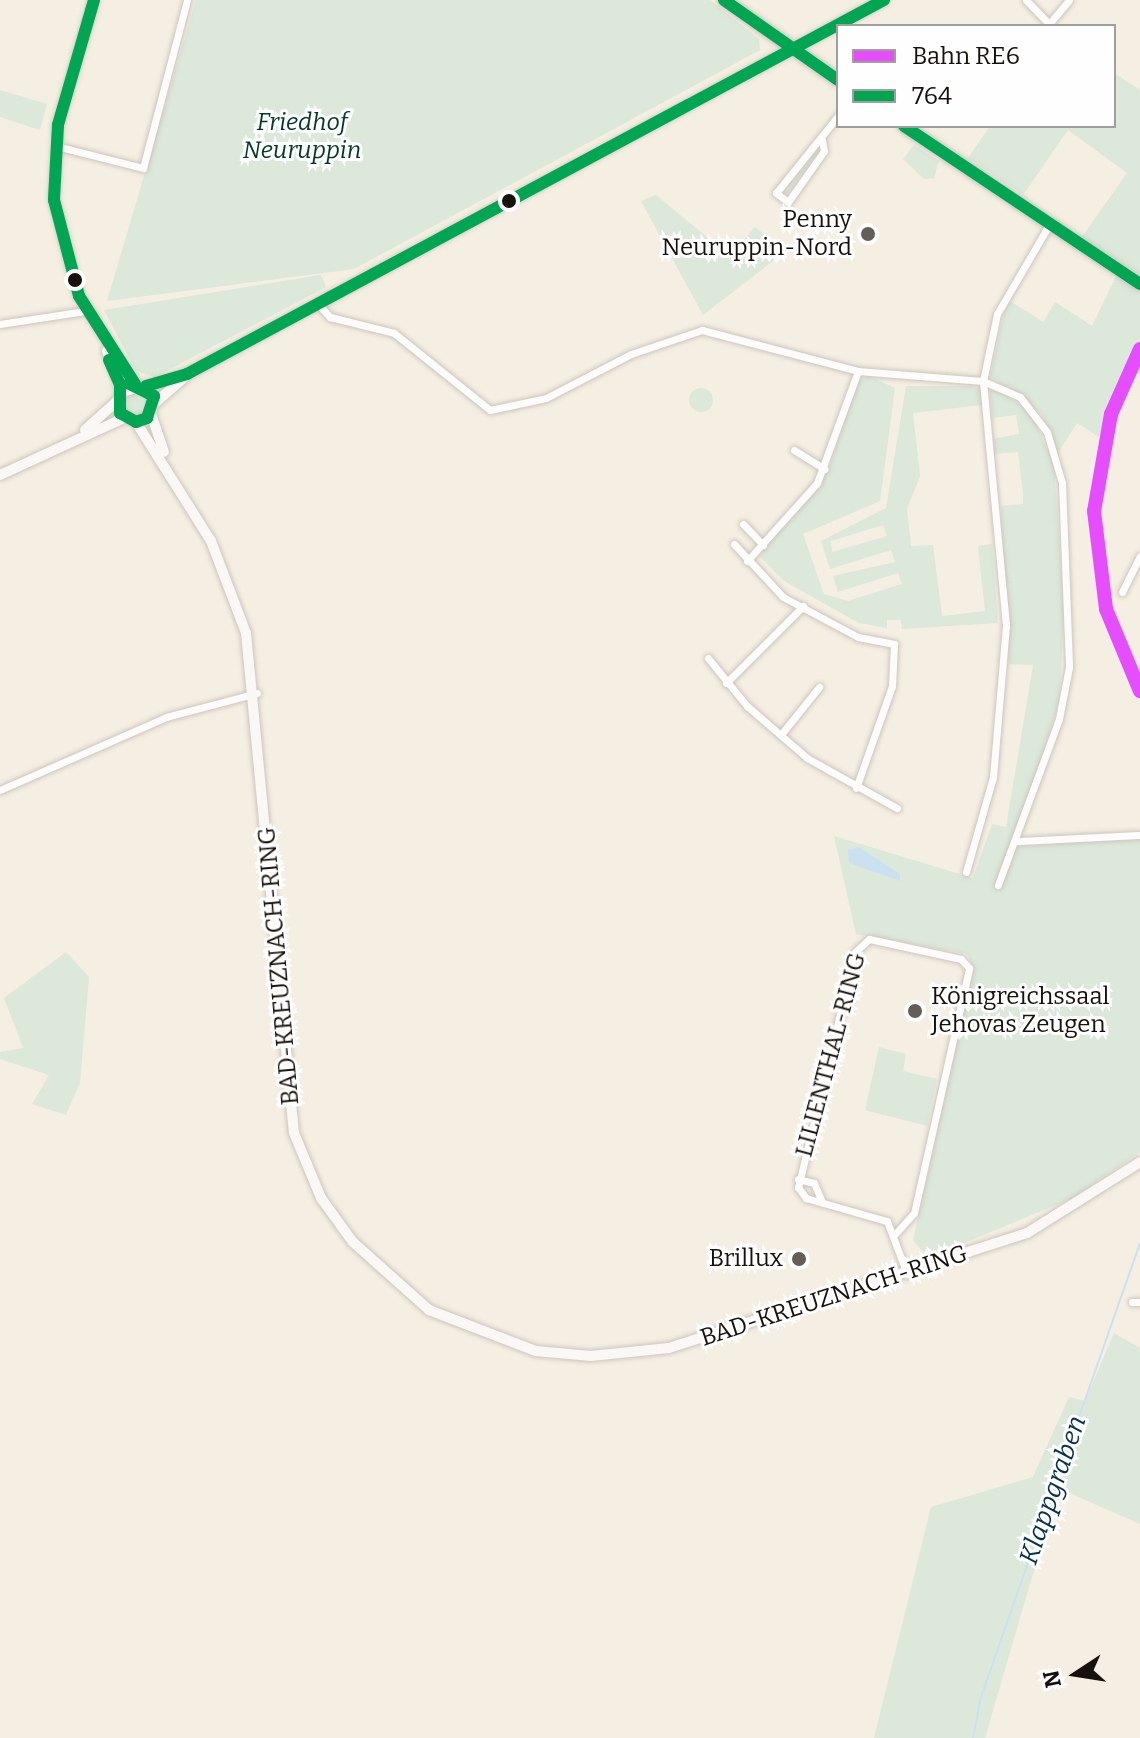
<!DOCTYPE html>
<html>
<head>
<meta charset="utf-8">
<style>
	body { margin:0 }
	#map { position:relative; width:1140px; height:1738px; overflow:hidden; background:#f5eee2; font-family:Bitter,serif }
	div>[style] { position:absolute }
	[style*='--x'] { left:calc(var(--x)*1px); top:calc(var(--y)*1px); width:calc(var(--w)*1px); rotate:calc(var(--a)*1deg) }
	.green>* { inset:0; background:#dbe8da }
	.round { border-radius:50% }
	.water>* { inset:0; background:#cce1f0 }
	.stream>* { height:2px; margin:-1px; padding:0 1px; transform-origin:1px; border-radius:1px; background:#cce1f0 }
	.roads { filter:drop-shadow(0 0 2px #ccc6bd) drop-shadow(0 0 2px #ccc6bd) }
	.minor>* { height:7px; margin:-3.5px; padding:0 3.5px; transform-origin:3.5px; border-radius:3.5px; background:#fefcfb }
	.secondary>* { height:10px; margin:-5px; padding:0 5px; transform-origin:5px; border-radius:5px; background:#faf7f4 }
	.primary>* { height:12px; margin:-6px; padding:0 6px; transform-origin:6px; border-radius:6px; background:#f6f2ee }
	.bus-1>* { height:12px; margin:-6px; padding:0 6px; transform-origin:6px; border-radius:6px; background:#00a651 }
	.rail-1>* { height:14px; margin:-7px; padding:0 7px; transform-origin:7px; border-radius:7px; background:#e64dff }
	.dots>* { width:22px; height:22px; translate:-50% -50%; box-sizing:border-box; border:4px solid #fefefe; border-radius:50% }
	span { translate:-50% -50%; white-space:nowrap; text-align:center; line-height:1.15; -webkit-text-stroke:6px #fefefe; paint-order:stroke }
	.park-label { font-size:24px; color:#013926; font-style:italic }
	.poi-label { font-size:24px; color:#16110a }
	.right { translate:-100% -50%; text-align:right }
	.left { translate:0 -50%; text-align:left }
	.street-label { font-size:24px; color:#16110a }
	.water-label { font-size:26px; color:#06324b; font-style:italic }
	.legend { position:absolute; left:836px; top:24px; width:280px; height:104px; box-sizing:border-box; background:#fefefe; border:2px solid #a19f9c; margin:0; padding:10px 14px; list-style:none; font-size:24px; color:#16110a }
	.legend li { display:flex; align-items:center; gap:16px; height:40px }
	.legend b { width:40px; border:2px solid #a19f9c }
	.north { position:absolute; left:1036px; top:1634px; width:80px; height:80px; -webkit-text-stroke:6px #fefefe; paint-order:stroke; rotate:258deg; font-size:22px; font-weight:700; line-height:32px; text-align:center; color:#16110a }
	.north::after { content:''; display:block; margin:auto; width:28px; height:36px; background:#16110a; clip-path:polygon(50% 0,100% 100%,50% 72%,0 100%) }
</style>
</head>
<body>
<div id="map">
	<div class="green">
		<div style="clip-path:polygon(196px 0,710px 0,759px 39px,760px 50px,354px 269px,107px 301px)"></div>
		<div style="clip-path:polygon(1114px 73px,1140px 90px,1140px 275px,1082px 237px,1127px 173px,1068px 130px,1023px 195px,968px 158px,990px 126px,1114px 126px)"></div>
		<div style="clip-path:polygon(0 90px,47px 104px,40px 130px,0 117px)"></div>
		<div style="clip-path:polygon(914px 145px,939px 161px,934px 178px,924px 179px,903px 159px)"></div>
		<div style="clip-path:polygon(814px 146px,820px 150px,788px 195px,782px 191px)"></div>
		<div style="clip-path:polygon(656px 195px,730px 256px,755px 227px,786px 251px,703px 315px,641px 201px)"></div>
		<div style="clip-path:polygon(321px 275px,326px 287px,155px 377px,136px 371px,104px 310px)"></div>
		<div style="clip-path:polygon(1116px 276px,1140px 292px,1140px 342px,1099px 437px,1077px 423px,1058px 453px,1042px 414px,990px 376px,1004px 313px,1010px 301px,1043px 322px,1055px 302px,1092px 326px)"></div>
		<div style="clip-path:polygon(evenodd,868px 376px,895px 388px,880px 501px,803px 534px,824px 594px,848px 601px,902px 584px,898px 573px,838px 592px,833px 576px,895px 562px,891px 550px,830px 569px,821px 541px,886px 508px,906px 386px,971px 386px,982px 389px,982px 405px,913px 413px,920px 476px,907px 509px,911px 546px,933px 545px,942px 616px,985px 611px,978px 546px,992px 544px,998px 623px,902px 629px,901px 620px,887px 620px,887px 628px,859px 623px,784px 581px,759px 556px,828px 472px,857px 382px,868px 376px,883px 525px,887px 536px,832px 552px,831px 541px,883px 525px)"></div>
		<div class="round" style="left:689px;top:388px;width:24px;height:24px"></div>
		<div style="clip-path:polygon(1001px 390px,1032px 415px,1054px 465px,1064px 615px,1059px 701px,1015px 847px,1140px 838px,1140px 1152px,1073px 1198px,928px 1258px,913px 1240px,974px 968px,967px 954px,856px 934px,834px 836px,973px 878px,992px 824px,1006px 827px,1033px 665px,1009px 664px,1001px 506px,1023px 504px,1023px 494px,1018px 452px,993px 454px,992px 439px,1019px 434px,1016px 415px,993px 418px,990px 391px)"></div>
		<div class="round" style="left:123px;top:391px;width:24px;height:24px"></div>
		<div style="clip-path:polygon(66px 952px,89px 977px,80px 1083px,66px 1115px,32px 1104px,49px 1075px,0 1059px,0 1052px,23px 1048px,4px 998px)"></div>
		<div style="clip-path:polygon(879px 1047px,906px 1054px,903px 1071px,937px 1079px,927px 1126px,865px 1110px)"></div>
		<div style="clip-path:polygon(1114px 1333px,1140px 1348px,1140px 1524px,1058px 1488px,985px 1738px,874px 1738px,931px 1507px,1033px 1477px,1069px 1397px,1085px 1401px)"></div>
	</div>
	<div class="water">
		<div style="clip-path:polygon(859px 847px,900px 874px,900px 881px,849px 863px,848px 850px)"></div>
	</div>
	<div class="stream">
		<div style="--x:973;--y:1738;--w:42;--a:-79"></div>
		<div style="--x:981;--y:1697;--w:480;--a:-70.7"></div>
	</div>
	<div class="roads">
		<div class="minor">
			<div style="--x:1026;--y:0;--w:33;--a:46"></div>
			<div style="--x:1049;--y:24;--w:31;--a:-50"></div>
			<div style="--x:822;--y:140;--w:11;--a:80"></div>
			<div style="--x:824;--y:151;--w:62;--a:125.2"></div>
			<div style="--x:788;--y:202;--w:15;--a:-143"></div>
			<div style="--x:776;--y:193;--w:99;--a:-51.2"></div>
			<div style="--x:56;--y:146;--w:90;--a:14.2"></div>
			<div style="--x:143;--y:168;--w:174;--a:-75.3"></div>
			<div style="--x:316;--y:302;--w:21;--a:47"></div>
			<div style="--x:330;--y:317;--w:66;--a:14"></div>
			<div style="--x:394;--y:333;--w:123;--a:38.7"></div>
			<div style="--x:490;--y:410;--w:57;--a:-12.1"></div>
			<div style="--x:546;--y:398;--w:96;--a:-27.4"></div>
			<div style="--x:631;--y:354;--w:75;--a:-18.7"></div>
			<div style="--x:702;--y:330;--w:161;--a:14.7"></div>
			<div style="--x:858;--y:371;--w:125;--a:4.6"></div>
			<div style="--x:983;--y:381;--w:40;--a:23.4"></div>
			<div style="--x:1020;--y:397;--w:44;--a:52.4"></div>
			<div style="--x:1047;--y:432;--w:53;--a:73.6"></div>
			<div style="--x:1062;--y:483;--w:184;--a:87.8"></div>
			<div style="--x:1069;--y:667;--w:53;--a:100.9"></div>
			<div style="--x:1059;--y:719;--w:177;--a:110.2"></div>
			<div style="--x:0;--y:324;--w:86;--a:-8.7"></div>
			<div style="--x:794;--y:450;--w:36;--a:32"></div>
			<div style="--x:743;--y:524;--w:29;--a:46"></div>
			<div style="--x:734;--y:544;--w:72;--a:47.2"></div>
			<div style="--x:783;--y:597;--w:85;--a:28.1"></div>
			<div style="--x:858;--y:637;--w:37;--a:11"></div>
			<div style="--x:894;--y:644;--w:42;--a:92.7"></div>
			<div style="--x:892;--y:686;--w:108;--a:109.4"></div>
			<div style="--x:747;--y:561;--w:105;--a:-48.1"></div>
			<div style="--x:817;--y:483;--w:119;--a:-69.9"></div>
			<div style="--x:1122;--y:592;--w:40;--a:-63.4"></div>
			<div style="--x:708;--y:658;--w:62;--a:50.9"></div>
			<div style="--x:747;--y:706;--w:79;--a:40.9"></div>
			<div style="--x:807;--y:758;--w:103;--a:29.1"></div>
			<div style="--x:726;--y:683;--w:109;--a:-45"></div>
			<div style="--x:783;--y:732;--w:58;--a:-51.3"></div>
			<div style="--x:0;--y:790;--w:181;--a:-23.7"></div>
			<div style="--x:166;--y:717;--w:94;--a:-14.8"></div>
			<div style="--x:1018;--y:841;--w:122;--a:-2.8"></div>
			<div style="--x:966;--y:872;--w:99;--a:-74.1"></div>
			<div style="--x:993;--y:777;--w:153;--a:-85.1"></div>
			<div style="--x:1006;--y:625;--w:245;--a:-95.4"></div>
			<div style="--x:983;--y:381;--w:68;--a:-78.2"></div>
			<div style="--x:997;--y:314;--w:103;--a:-59.7"></div>
			<div style="--x:798;--y:1179;--w:16;--a:14"></div>
			<div style="--x:814;--y:1183;--w:21;--a:67"></div>
			<div style="--x:895;--y:1234;--w:28;--a:-48"></div>
			<div style="--x:914;--y:1213;--w:251;--a:-77.3"></div>
			<div style="--x:969;--y:968;--w:12;--a:-132"></div>
			<div style="--x:961;--y:959;--w:94;--a:-167.7"></div>
			<div style="--x:869;--y:939;--w:19;--a:137"></div>
			<div style="--x:855;--y:952;--w:242;--a:103.6"></div>
			<div style="--x:798;--y:1187;--w:14;--a:54"></div>
			<div style="--x:806;--y:1198;--w:84;--a:15.9"></div>
			<div style="--x:887;--y:1221;--w:57;--a:69.3"></div>
			<div style="--x:1132;--y:1302;--w:8;--a:0"></div>
		</div>
		<div class="secondary">
			<div style="--x:94;--y:0;--w:130;--a:106.1"></div>
			<div style="--x:58;--y:125;--w:75;--a:93.1"></div>
			<div style="--x:54;--y:200;--w:99;--a:75.4"></div>
			<div style="--x:79;--y:296;--w:104;--a:57.5"></div>
			<div style="--x:107;--y:351;--w:36;--a:69"></div>
			<div style="--x:120;--y:385;--w:28;--a:90"></div>
			<div style="--x:120;--y:413;--w:18;--a:29"></div>
			<div style="--x:136;--y:422;--w:17;--a:-28"></div>
			<div style="--x:151;--y:414;--w:18;--a:-81"></div>
			<div style="--x:154;--y:396;--w:13;--a:-129"></div>
			<div style="--x:146;--y:386;--w:27;--a:167"></div>
			<div style="--x:146;--y:386;--w:43;--a:-16.3"></div>
			<div style="--x:187;--y:374;--w:791;--a:-28.22"></div>
			<div style="--x:155;--y:403;--w:41;--a:-41.1"></div>
			<div style="--x:151;--y:414;--w:40;--a:71.1"></div>
			<div style="--x:136;--y:422;--w:141;--a:57.8"></div>
			<div style="--x:211;--y:541;--w:98;--a:69.2"></div>
			<div style="--x:246;--y:633;--w:502;--a:84.52"></div>
			<div style="--x:294;--y:1133;--w:70;--a:67.4"></div>
			<div style="--x:321;--y:1198;--w:54;--a:54"></div>
			<div style="--x:353;--y:1242;--w:102;--a:41.8"></div>
			<div style="--x:429;--y:1310;--w:115;--a:21"></div>
			<div style="--x:536;--y:1351;--w:55;--a:5.2"></div>
			<div style="--x:591;--y:1356;--w:78;--a:-5.9"></div>
			<div style="--x:669;--y:1348;--w:376;--a:-17.8"></div>
			<div style="--x:1027;--y:1233;--w:133;--a:-32.1"></div>
			<div style="--x:85;--y:430;--w:43;--a:-42.2"></div>
			<div style="--x:0;--y:475;--w:136;--a:-24.7"></div>
		</div>
		<div class="primary">
			<div style="--x:724;--y:0;--w:139;--a:35.1"></div>
			<div style="--x:904;--y:126;--w:284;--a:33.8"></div>
		</div>
	</div>
	<div class="bus-1">
		<div style="--x:94;--y:0;--w:130;--a:106.1"></div>
		<div style="--x:58;--y:125;--w:75;--a:93.1"></div>
		<div style="--x:54;--y:200;--w:99;--a:75.4"></div>
		<div style="--x:79;--y:296;--w:104;--a:57.5"></div>
		<div style="--x:724;--y:0;--w:139;--a:35.1"></div>
		<div style="--x:904;--y:126;--w:284;--a:33.8"></div>
		<div style="--x:109;--y:360;--w:27;--a:66"></div>
		<div style="--x:120;--y:385;--w:28;--a:90"></div>
		<div style="--x:120;--y:413;--w:18;--a:29"></div>
		<div style="--x:136;--y:422;--w:12;--a:-20"></div>
		<div style="--x:147;--y:418;--w:23;--a:-72"></div>
		<div style="--x:154;--y:396;--w:28;--a:-154"></div>
		<div style="--x:146;--y:386;--w:43;--a:-16.3"></div>
		<div style="--x:187;--y:374;--w:791;--a:-28.22"></div>
	</div>
	<div class="rail-1">
		<div style="--x:1140;--y:349;--w:71;--a:114"></div>
		<div style="--x:1111;--y:414;--w:98;--a:99.9"></div>
		<div style="--x:1094;--y:511;--w:99;--a:83"></div>
		<div style="--x:1106;--y:609;--w:89;--a:67.5"></div>
	</div>
	<div class="dots">
		<div style="left:509px;top:201px;background:#16110a"></div>
		<div style="left:868px;top:234px;background:#645e56"></div>
		<div style="left:75px;top:280px;background:#16110a"></div>
		<div style="left:915px;top:1011px;background:#645e56"></div>
		<div style="left:799px;top:1259px;background:#645e56"></div>
	</div>
	<div class="park-label">
		<span style="left:302px;top:137px">Friedhof<br>Neuruppin</span>
	</div>
	<div class="poi-label">
		<span class="right" style="left:852px;top:234px">Penny<br>Neuruppin-Nord</span>
		<span class="left" style="left:931px;top:1011px">Königreichssaal<br>Jehovas Zeugen</span>
		<span class="right" style="left:783px;top:1259px">Brillux</span>
	</div>
	<div class="street-label">
		<span style="left:279px;top:966px;rotate:-95deg">BAD-KREUZNACH-RING</span>
		<span style="left:831px;top:1055px;rotate:-75deg">LILIENTHAL-RING</span>
		<span style="left:834px;top:1296px;rotate:-18deg">BAD-KREUZNACH-RING</span>
	</div>
	<div class="water-label">
		<span style="left:1053px;top:1490px;rotate:-71deg">Klappgraben</span>
	</div>
	<ul class="legend">
	<li><b style="height:10px;background:#e64dff"></b>Bahn RE6</li>
	<li><b style="height:10px;background:#00a651"></b>764</li>
	</ul>
	<div class="north">N</div>
</div>
</body>
</html>
